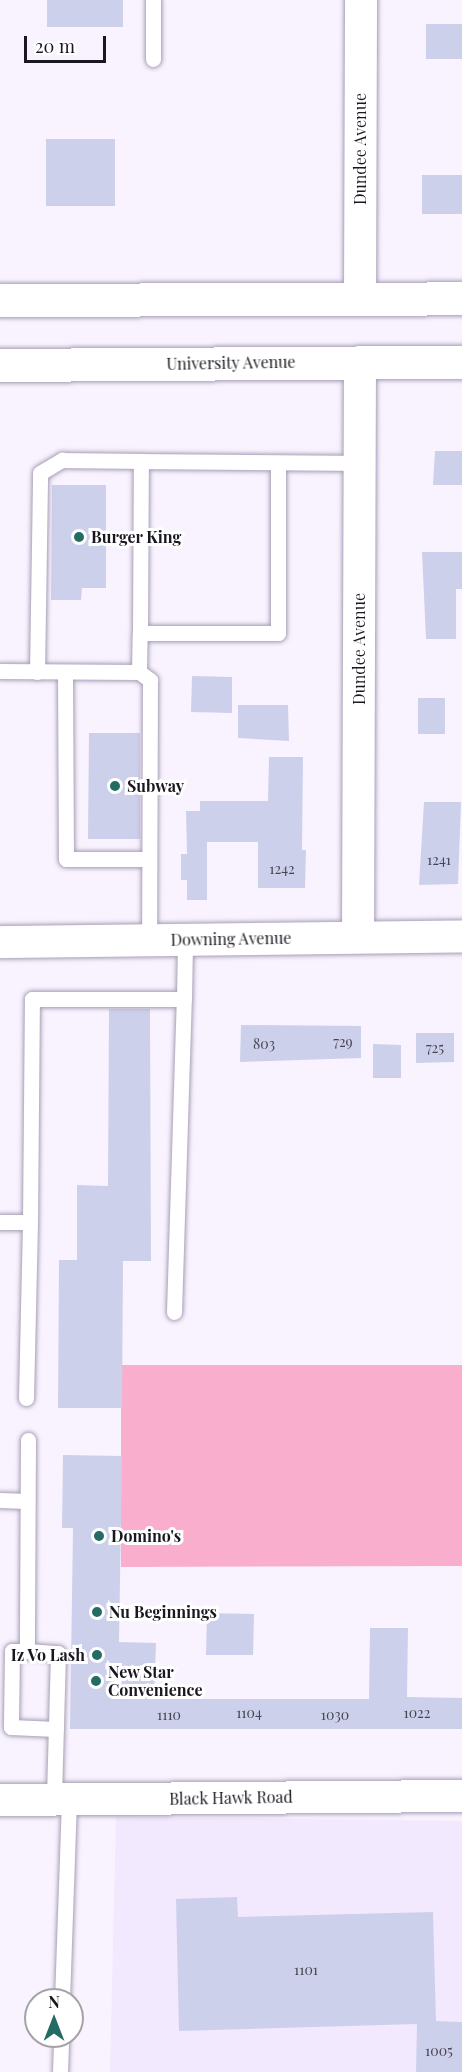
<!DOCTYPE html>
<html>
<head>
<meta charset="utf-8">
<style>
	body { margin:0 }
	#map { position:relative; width:462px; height:2072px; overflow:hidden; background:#f8f3fe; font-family:"Playfair Display",serif }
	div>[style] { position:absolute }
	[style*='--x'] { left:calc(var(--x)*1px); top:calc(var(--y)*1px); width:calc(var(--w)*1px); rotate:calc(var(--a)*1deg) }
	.built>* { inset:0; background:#f2e9fe }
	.green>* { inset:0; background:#f9aecd }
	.building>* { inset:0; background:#cdd0eb }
	.roads { filter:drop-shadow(0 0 2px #a99eb7) drop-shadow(0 0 2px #a99eb7) }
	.lane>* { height:15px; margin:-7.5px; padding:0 7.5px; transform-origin:7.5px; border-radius:7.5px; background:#fff }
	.street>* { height:32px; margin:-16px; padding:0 16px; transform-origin:16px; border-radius:16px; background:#fff }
	.primary>* { height:33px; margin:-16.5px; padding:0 16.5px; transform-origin:16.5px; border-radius:16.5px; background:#fff }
	.dots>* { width:16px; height:16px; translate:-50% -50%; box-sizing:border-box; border:3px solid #fff; border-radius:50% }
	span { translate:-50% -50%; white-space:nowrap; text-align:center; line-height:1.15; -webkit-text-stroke:6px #fff; paint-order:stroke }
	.number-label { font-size:14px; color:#484553 }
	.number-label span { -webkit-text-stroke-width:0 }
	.street-label { font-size:16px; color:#1b1720 }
	.poi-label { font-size:16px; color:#1b1720; font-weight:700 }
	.left { translate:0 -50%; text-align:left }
	.right { translate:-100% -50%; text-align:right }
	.north { position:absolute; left:24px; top:1988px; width:60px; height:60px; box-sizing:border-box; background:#fff; border:2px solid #a4a2a6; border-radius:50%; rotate:0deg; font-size:16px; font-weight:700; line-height:24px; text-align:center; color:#1b1720 }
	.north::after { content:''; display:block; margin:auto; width:21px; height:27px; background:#236b63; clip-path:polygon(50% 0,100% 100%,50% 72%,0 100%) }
	.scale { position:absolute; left:24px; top:36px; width:82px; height:27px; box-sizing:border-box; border:3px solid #1b1720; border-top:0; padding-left:8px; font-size:18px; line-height:21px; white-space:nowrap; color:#1b1720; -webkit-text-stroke:4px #fff; paint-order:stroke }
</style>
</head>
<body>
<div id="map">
	<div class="built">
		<div style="clip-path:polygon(116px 1817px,462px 1821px,462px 2072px,110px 2072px)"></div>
	</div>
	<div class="green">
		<div style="clip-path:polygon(121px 1365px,462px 1365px,462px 1566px,121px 1567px)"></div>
	</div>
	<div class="building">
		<div style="clip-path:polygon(47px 0,123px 0,123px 27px,47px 27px)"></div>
		<div style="clip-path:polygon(426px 24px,462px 24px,462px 59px,426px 59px)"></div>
		<div style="clip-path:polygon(46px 139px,115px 139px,115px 206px,46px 206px)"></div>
		<div style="clip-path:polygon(422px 175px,462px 175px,462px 214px,422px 214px)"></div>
		<div style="clip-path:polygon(435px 451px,462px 451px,462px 485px,433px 485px)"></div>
		<div style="clip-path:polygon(52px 485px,106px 485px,106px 588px,82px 588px,81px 600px,51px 600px)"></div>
		<div style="clip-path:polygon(422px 552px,462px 552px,462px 589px,456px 589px,456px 639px,426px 639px)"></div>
		<div style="clip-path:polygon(192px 676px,232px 677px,232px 713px,191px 712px)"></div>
		<div style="clip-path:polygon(418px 698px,445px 698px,445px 734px,418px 734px)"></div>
		<div style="clip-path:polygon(238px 705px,288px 705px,289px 741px,238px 738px)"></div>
		<div style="clip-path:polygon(89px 733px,140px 733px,140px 839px,88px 839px)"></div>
		<div style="clip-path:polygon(269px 757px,303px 757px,302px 850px,306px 850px,305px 888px,258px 888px,258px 842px,207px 842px,207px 900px,187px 900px,187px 880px,181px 880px,181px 854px,187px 854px,186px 811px,200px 811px,200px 801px,268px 801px)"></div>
		<div style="clip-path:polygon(424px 802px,461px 802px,458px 884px,419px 885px)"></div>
		<div style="clip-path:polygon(109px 1009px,150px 1009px,151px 1261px,123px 1261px,122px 1408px,58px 1408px,59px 1260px,77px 1260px,77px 1185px,108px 1186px)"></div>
		<div style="clip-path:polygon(241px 1025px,361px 1026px,361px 1058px,240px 1062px)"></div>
		<div style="clip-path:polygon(416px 1033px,454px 1033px,454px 1062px,416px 1063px)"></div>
		<div style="clip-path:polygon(373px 1044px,401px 1045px,401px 1078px,373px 1078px)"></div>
		<div style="clip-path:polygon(63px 1455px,122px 1456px,119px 1642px,156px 1643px,154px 1699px,369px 1699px,370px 1628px,408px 1628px,407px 1697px,462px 1698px,462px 1729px,70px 1729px,73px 1528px,62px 1528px)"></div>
		<div style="clip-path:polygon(207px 1613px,254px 1614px,253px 1655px,206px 1655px)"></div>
		<div style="clip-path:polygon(237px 1897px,238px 1917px,433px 1912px,436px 2021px,462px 2022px,462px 2072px,416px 2072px,417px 2024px,179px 2031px,176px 1899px)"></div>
	</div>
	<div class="roads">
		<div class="lane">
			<div style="--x:153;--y:59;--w:59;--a:-90"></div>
			<div style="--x:278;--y:463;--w:170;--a:90"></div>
			<div style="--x:278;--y:633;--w:138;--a:180"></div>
			<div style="--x:140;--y:633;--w:172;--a:-89.7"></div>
			<div style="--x:141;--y:461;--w:218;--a:0.5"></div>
			<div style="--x:0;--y:671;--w:139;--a:0.4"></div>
			<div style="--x:139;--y:672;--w:14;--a:36"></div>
			<div style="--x:150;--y:680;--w:261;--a:90.2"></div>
			<div style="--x:37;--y:672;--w:199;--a:-89.1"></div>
			<div style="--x:40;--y:473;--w:26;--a:-31"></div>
			<div style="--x:62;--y:460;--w:79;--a:0.7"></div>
			<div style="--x:65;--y:672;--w:187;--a:89.7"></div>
			<div style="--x:66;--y:859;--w:83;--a:0"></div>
			<div style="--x:139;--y:672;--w:39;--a:-89"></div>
			<div style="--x:0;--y:1222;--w:30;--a:0"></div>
			<div style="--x:30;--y:1222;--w:223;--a:-89.5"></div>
			<div style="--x:32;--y:999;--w:152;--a:0"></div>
			<div style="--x:184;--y:999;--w:59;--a:-89"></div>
			<div style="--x:174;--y:1312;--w:313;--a:-88.2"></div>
			<div style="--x:26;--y:1398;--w:176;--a:-88.7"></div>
			<div style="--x:28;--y:1440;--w:211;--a:90.3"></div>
			<div style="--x:27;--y:1651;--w:31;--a:4"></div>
			<div style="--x:58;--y:1653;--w:147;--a:91.6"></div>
			<div style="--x:0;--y:1500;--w:27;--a:2"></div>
			<div style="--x:27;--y:1651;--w:15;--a:180"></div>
			<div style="--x:12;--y:1651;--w:76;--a:90.8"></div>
			<div style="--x:11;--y:1727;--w:45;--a:2.5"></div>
			<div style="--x:62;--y:2000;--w:200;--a:-88"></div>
			<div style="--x:60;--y:2072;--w:36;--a:-88"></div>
		</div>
		<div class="street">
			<div style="--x:360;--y:298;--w:298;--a:-89.8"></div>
			<div style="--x:358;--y:936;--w:574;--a:-89.8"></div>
			<div style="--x:0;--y:942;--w:462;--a:-0.7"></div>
			<div style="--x:0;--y:1800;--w:462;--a:-0.5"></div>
		</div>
		<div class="primary">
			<div style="--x:0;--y:300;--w:462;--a:-0.2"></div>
			<div style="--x:0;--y:365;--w:462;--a:-0.4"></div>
		</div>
	</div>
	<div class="dots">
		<div style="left:79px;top:537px;background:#236b63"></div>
		<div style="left:115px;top:786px;background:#236b63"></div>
		<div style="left:99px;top:1536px;background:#236b63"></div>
		<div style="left:97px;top:1612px;background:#236b63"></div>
		<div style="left:97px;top:1655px;background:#236b63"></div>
		<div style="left:96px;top:1681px;background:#236b63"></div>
	</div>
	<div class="number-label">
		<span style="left:439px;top:860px">1241</span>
		<span style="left:282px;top:869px">1242</span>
		<span style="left:343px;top:1042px">729</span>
		<span style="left:264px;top:1044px">803</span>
		<span style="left:435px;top:1048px">725</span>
		<span style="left:249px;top:1713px">1104</span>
		<span style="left:417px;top:1713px">1022</span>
		<span style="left:169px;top:1715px">1110</span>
		<span style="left:335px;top:1715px">1030</span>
		<span style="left:306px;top:1970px">1101</span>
		<span style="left:439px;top:2051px">1005</span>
	</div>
	<div class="street-label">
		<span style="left:360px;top:149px;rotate:-90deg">Dundee Avenue</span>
		<span style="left:231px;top:363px;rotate:-1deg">University Avenue</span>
		<span style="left:359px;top:649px;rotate:-90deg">Dundee Avenue</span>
		<span style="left:231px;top:939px;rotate:-1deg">Downing Avenue</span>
		<span style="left:231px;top:1798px;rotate:-1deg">Black Hawk Road</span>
	</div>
	<div class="poi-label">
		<span class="left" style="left:91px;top:537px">Burger King</span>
		<span class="left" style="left:127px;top:786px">Subway</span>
		<span class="left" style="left:111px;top:1536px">Domino's</span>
		<span class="left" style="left:109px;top:1612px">Nu Beginnings</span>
		<span class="right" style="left:85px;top:1655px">Iz Vo Lash</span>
		<span class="left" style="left:108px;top:1681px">New Star<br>Convenience</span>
	</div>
	<div class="north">N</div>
	<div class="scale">20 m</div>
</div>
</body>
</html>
